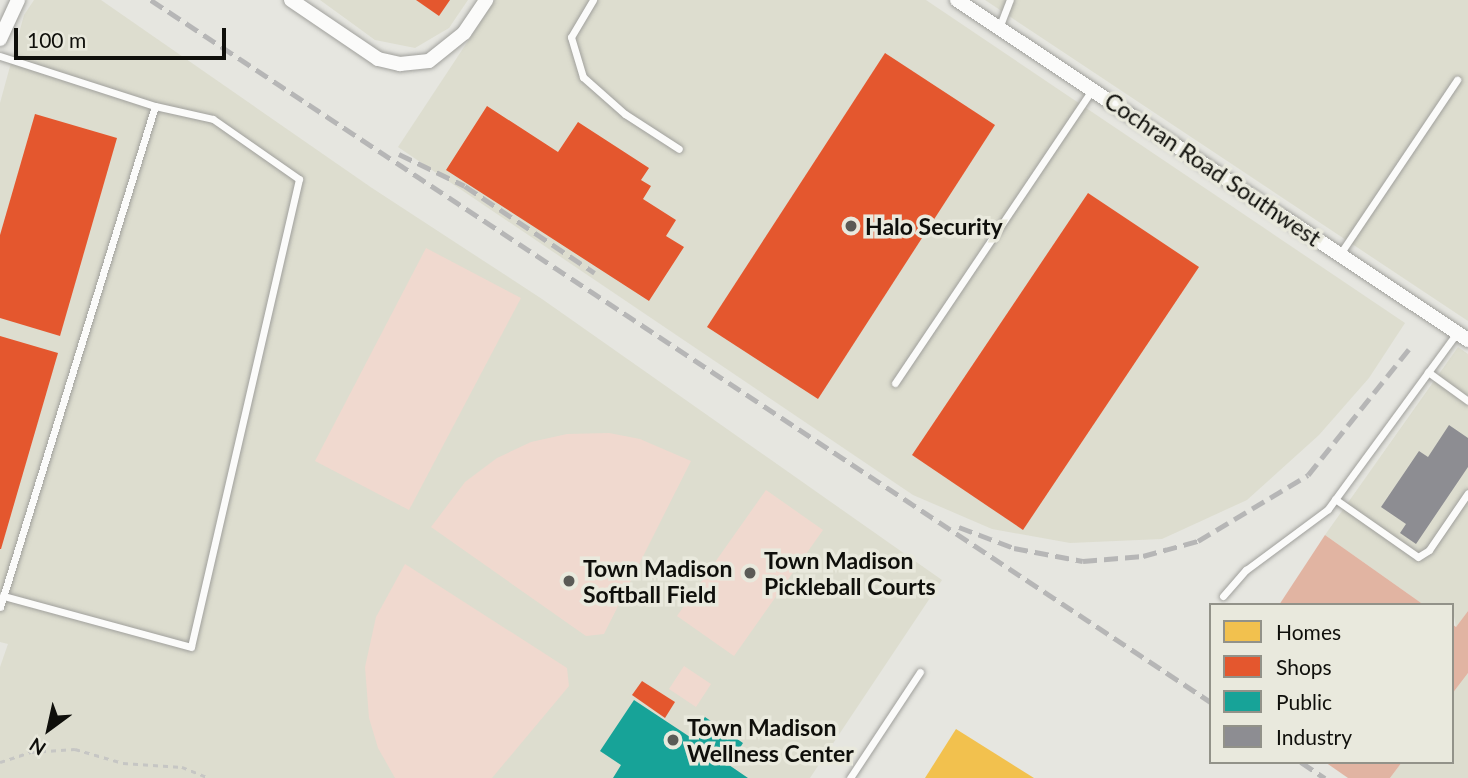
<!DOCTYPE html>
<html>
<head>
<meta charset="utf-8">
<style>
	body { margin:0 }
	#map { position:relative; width:1468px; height:778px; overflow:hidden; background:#e6e6e0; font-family:Lato,sans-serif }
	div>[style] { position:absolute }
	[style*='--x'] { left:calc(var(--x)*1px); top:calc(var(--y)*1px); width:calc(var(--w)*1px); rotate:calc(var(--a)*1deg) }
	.built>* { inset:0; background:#ddddcf }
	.green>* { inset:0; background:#f0d9cf }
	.forest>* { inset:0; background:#e1b4a2 }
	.homes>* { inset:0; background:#f2c14e }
	.shops>* { inset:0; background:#e4572e }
	.public>* { inset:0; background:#17a398 }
	.industry>* { inset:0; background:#8d8d92 }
	.path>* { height:2.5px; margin-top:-1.25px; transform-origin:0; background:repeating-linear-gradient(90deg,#c6c6c4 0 5px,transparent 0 10px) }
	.roads { filter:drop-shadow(0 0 2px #a0a09c) drop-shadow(0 0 2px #a0a09c) }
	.service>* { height:7px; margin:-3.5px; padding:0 3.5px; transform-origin:3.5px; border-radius:3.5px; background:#fbfbfa }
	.minor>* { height:14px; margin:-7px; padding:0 7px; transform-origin:7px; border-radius:7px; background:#fbfbfa }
	.rail>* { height:4.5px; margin-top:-2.25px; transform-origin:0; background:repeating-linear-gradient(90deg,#b6b6b6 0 14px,transparent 0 21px) }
	.dots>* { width:19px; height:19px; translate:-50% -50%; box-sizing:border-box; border:4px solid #e9e9dd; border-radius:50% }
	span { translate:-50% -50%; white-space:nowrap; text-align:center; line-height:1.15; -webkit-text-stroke:7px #e9e9dd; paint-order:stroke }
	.street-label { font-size:23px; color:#0f0f0b }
	.poi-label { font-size:23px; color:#0f0f0b; font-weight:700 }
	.left { translate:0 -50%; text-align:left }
	.legend { position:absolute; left:1209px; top:603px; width:245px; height:161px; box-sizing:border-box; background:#e9e9dd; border:2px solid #929289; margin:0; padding:9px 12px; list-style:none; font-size:21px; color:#0f0f0b }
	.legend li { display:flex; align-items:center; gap:14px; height:35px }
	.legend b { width:35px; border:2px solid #929289 }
	.north { position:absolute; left:14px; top:694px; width:70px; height:70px; -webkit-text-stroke:5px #e9e9dd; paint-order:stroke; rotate:213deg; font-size:19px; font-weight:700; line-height:28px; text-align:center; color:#0f0f0b }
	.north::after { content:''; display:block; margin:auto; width:24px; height:32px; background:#0f0f0b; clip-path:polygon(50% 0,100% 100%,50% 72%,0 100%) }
	.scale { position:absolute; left:14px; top:28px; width:212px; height:32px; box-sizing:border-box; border:4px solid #0f0f0b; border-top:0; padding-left:9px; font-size:21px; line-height:24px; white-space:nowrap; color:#0f0f0b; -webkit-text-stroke:5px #e9e9dd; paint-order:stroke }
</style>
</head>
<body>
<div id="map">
	<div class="built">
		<div style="clip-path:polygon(34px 0,101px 0,372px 188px,542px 299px,942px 580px,810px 778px,0 778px,0 667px,8px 644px,0 642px,0 103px,24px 15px)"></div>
		<div style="clip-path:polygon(320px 0,468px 0,449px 28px,415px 48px,375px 40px)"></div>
		<div style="clip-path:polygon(495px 0,926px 0,1405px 323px,1369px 378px,1319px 435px,1247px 500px,1162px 539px,1070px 543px,992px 529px,913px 495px,398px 147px)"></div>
		<div style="clip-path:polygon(985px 0,1468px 0,1468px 321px,1036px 34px)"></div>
		<div style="clip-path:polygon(1458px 347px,1468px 354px,1468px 611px,1456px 627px,1452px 605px,1424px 605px,1325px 535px)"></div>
		<div style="clip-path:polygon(1468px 673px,1468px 778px,1390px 778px,1402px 762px,1452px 762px,1452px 694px)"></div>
	</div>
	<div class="green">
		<div style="clip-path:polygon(426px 248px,521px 298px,409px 510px,315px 461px)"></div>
		<div style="clip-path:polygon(609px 433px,640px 439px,691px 461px,604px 634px,586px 636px,431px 527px,465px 482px,497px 458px,531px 442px,567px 434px)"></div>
		<div style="clip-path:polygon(766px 490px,823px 530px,734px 656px,677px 616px)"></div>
		<div style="clip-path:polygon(405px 564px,567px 668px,569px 686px,492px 778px,395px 778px,378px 748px,369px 718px,365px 667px,376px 617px)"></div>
		<div style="clip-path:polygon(684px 666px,711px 684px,696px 707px,669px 689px)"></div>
	</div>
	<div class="forest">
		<div style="clip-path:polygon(1325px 535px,1424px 605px,1279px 605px)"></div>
		<div style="clip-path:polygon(1468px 611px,1468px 673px,1452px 694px,1452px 624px,1456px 627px)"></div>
		<div style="clip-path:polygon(1325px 762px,1402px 762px,1390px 778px,1348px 778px)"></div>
	</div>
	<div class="homes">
		<div style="clip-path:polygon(956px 729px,1034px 778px,925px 778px)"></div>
	</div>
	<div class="shops">
		<div style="clip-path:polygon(416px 0,450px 0,439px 16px)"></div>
		<div style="clip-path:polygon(885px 53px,995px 125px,818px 399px,707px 327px)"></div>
		<div style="clip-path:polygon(487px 106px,558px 152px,578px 122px,649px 168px,641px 180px,651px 186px,643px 199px,676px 220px,666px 236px,684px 247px,649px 301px,446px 170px)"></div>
		<div style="clip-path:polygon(35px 114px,117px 138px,60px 336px,0 318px,0 235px)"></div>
		<div style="clip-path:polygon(1088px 193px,1199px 267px,1023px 530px,912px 455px)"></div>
		<div style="clip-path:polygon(0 336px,58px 353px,1px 549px,0 549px)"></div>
		<div style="clip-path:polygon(642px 681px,675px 702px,665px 718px,632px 695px)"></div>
	</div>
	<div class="public">
		<div style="clip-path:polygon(634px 700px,690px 737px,705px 717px,743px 743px,729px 765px,748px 778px,613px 778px,621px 765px,600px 751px)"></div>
	</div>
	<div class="industry">
		<div style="clip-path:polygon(1449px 425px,1468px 438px,1468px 467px,1416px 544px,1400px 533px,1406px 524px,1381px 507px,1419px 451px,1428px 457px)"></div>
	</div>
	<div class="path">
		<div style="--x:0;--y:762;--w:33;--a:-18"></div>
		<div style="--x:31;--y:752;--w:44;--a:-3.9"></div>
		<div style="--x:75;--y:749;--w:50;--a:16.3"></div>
		<div style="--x:123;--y:763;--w:59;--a:3.9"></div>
		<div style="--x:182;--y:767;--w:29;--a:22"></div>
	</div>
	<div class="roads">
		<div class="service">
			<div style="--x:593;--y:0;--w:43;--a:120.7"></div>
			<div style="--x:571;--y:37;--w:42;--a:73.3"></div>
			<div style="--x:583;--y:77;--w:56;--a:41.4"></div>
			<div style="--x:625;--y:114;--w:64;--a:32.9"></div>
			<div style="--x:999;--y:28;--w:30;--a:-69"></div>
			<div style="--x:0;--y:56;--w:163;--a:17.9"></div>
			<div style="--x:155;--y:106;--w:59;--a:12.6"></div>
			<div style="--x:213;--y:119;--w:105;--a:34.9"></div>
			<div style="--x:299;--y:179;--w:480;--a:103"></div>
			<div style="--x:191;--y:647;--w:195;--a:-164.8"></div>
			<div style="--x:1340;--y:254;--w:210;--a:-56.1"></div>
			<div style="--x:1428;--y:372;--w:49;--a:35.9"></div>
			<div style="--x:895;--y:383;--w:353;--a:-56.1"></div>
			<div style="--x:1335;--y:499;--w:101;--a:34.9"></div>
			<div style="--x:1418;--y:557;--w:13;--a:-32"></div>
			<div style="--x:1429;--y:550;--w:69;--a:-55.6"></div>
			<div style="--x:1223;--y:596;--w:35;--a:-49"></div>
			<div style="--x:1246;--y:570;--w:102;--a:-36.6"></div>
			<div style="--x:1328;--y:509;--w:218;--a:-53.8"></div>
			<div style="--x:0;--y:607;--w:524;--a:-72.81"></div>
			<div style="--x:850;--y:778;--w:127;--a:-56.6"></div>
		</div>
		<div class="minor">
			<div style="--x:291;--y:0;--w:105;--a:34.1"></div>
			<div style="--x:378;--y:59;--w:23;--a:13"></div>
			<div style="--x:400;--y:64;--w:29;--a:-6"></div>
			<div style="--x:429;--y:61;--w:45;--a:-38.7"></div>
			<div style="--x:464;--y:33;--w:40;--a:-56"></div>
			<div style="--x:957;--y:0;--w:614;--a:33.64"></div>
			<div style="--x:0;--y:39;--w:43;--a:-65.2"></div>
		</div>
	</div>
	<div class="rail">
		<div style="--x:151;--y:0;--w:1271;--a:33.52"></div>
		<div style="--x:399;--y:154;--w:73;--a:25.9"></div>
		<div style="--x:465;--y:186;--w:156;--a:33.8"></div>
		<div style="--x:959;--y:527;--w:59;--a:20.9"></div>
		<div style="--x:1014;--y:548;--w:70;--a:10.7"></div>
		<div style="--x:1083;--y:561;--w:60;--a:-4.8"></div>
		<div style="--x:1143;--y:556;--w:57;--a:-15.3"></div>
		<div style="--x:1198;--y:541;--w:128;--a:-31"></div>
		<div style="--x:1308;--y:475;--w:168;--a:-51.3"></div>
		<div style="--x:1301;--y:762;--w:29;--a:34"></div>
	</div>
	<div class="dots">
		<div style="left:851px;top:226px;background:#5a5a56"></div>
		<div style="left:750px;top:573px;background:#5a5a56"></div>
		<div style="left:569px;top:581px;background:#5a5a56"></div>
		<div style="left:673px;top:740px;background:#5a5a56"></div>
	</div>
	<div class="street-label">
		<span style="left:1213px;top:169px;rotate:34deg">Cochran Road Southwest</span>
	</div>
	<div class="poi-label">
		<span class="left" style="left:865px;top:226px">Halo Security</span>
		<span class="left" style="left:764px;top:573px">Town Madison<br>Pickleball Courts</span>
		<span class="left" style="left:583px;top:581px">Town Madison<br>Softball Field</span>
		<span class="left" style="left:687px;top:740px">Town Madison<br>Wellness Center</span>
	</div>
	<ul class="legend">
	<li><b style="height:19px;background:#f2c14e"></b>Homes</li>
	<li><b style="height:19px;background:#e4572e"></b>Shops</li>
	<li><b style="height:19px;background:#17a398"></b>Public</li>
	<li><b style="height:19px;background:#8d8d92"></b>Industry</li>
	</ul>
	<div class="north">N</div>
	<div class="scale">100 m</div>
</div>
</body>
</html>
